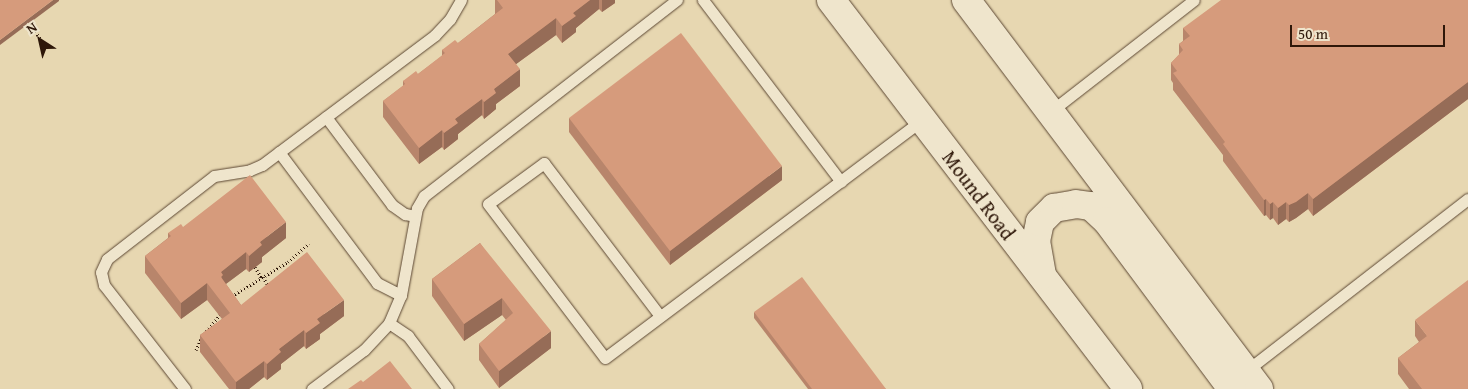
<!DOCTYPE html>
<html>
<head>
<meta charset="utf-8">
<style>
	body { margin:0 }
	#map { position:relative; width:1468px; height:389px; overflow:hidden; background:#e7d7b1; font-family:"Gentium Book Plus",serif }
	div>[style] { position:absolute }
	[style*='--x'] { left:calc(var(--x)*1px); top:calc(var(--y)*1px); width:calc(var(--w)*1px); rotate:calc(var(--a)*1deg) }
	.path>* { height:3px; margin-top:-1.5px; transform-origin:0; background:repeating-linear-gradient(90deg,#2e1709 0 1px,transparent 0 3.5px) }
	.roads { filter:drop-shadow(0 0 1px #5c4733) drop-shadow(0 0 1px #5c4733) }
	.lane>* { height:11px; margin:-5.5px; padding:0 5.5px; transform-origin:5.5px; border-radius:5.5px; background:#efe5cc }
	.secondary>* { height:28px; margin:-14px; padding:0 14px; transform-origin:14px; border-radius:14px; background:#efe5cc }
	.wall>* { inset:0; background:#b8856b }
	.shaded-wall>* { inset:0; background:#966c57 }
	.building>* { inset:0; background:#d69b7c }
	span { translate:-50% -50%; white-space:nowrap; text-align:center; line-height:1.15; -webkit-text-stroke:4px #efe5cc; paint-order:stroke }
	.street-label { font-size:20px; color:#2e1709 }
	.north { position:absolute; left:15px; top:15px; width:50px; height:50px; -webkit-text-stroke:4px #efe5cc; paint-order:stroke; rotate:325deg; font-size:14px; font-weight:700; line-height:20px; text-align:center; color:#2e1709 }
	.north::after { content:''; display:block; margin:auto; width:18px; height:22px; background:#2e1709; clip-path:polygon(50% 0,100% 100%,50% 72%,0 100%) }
	.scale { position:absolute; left:1290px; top:25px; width:155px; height:22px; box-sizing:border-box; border:2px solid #2e1709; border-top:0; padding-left:6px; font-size:15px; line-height:18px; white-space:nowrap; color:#2e1709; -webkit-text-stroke:4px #efe5cc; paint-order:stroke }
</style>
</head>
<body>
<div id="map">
	<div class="path">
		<div style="--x:29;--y:23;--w:27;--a:54"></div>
		<div style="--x:255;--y:267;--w:12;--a:59"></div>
		<div style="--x:263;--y:277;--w:12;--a:59"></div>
		<div style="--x:232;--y:296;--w:66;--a:-31.3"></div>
		<div style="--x:288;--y:262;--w:28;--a:-42"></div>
		<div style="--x:204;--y:334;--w:26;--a:-50"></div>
		<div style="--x:196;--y:350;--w:12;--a:-66"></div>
	</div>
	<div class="roads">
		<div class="lane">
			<div style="--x:703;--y:0;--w:228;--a:52.8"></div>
			<div style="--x:1050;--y:112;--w:182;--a:-37.9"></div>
			<div style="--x:326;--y:117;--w:110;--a:53.1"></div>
			<div style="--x:392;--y:205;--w:16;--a:35"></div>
			<div style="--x:405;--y:214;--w:10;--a:11"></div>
			<div style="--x:279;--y:152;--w:164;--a:53.2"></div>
			<div style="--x:377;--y:283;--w:27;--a:27"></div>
			<div style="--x:660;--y:316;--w:192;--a:-127.2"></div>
			<div style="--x:544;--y:163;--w:69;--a:143.8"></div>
			<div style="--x:488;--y:204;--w:193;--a:52.8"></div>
			<div style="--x:605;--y:358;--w:396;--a:-36.9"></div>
			<div style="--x:389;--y:323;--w:23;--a:34"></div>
			<div style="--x:408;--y:336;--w:66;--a:53"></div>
			<div style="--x:1246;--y:371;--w:281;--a:-37.8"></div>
			<div style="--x:185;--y:389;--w:132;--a:-127.9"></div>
			<div style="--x:104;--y:285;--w:13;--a:-103"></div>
			<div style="--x:101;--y:272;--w:14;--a:-65"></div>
			<div style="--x:107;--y:259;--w:135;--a:-37.8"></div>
			<div style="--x:214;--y:176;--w:36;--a:-9"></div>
			<div style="--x:250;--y:170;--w:13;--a:-23"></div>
			<div style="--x:262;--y:165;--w:216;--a:-36.9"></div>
			<div style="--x:435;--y:35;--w:22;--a:-47"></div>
			<div style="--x:450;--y:19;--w:22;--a:-60"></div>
			<div style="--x:312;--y:389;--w:65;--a:-36.9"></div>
			<div style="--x:364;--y:350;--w:37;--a:-47"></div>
			<div style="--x:389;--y:323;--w:30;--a:-67"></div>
			<div style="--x:401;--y:295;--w:88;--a:-79.6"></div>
			<div style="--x:417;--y:208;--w:14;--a:-60"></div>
			<div style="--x:424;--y:196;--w:320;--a:-37.8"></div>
		</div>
		<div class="secondary">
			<div style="--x:831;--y:0;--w:489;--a:52.6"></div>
			<div style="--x:966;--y:0;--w:487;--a:53"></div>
			<div style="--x:1042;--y:275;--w:35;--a:-100"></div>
			<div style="--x:1036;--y:241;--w:19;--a:-78"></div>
			<div style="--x:1040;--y:222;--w:20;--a:-45"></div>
			<div style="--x:1054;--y:208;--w:22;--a:-10"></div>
			<div style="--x:1076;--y:204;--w:15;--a:8"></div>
			<div style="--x:1091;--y:206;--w:22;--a:43"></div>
			<div style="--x:1107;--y:221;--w:209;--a:53.3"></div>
		</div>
	</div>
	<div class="wall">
		<div style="clip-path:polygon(495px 0,615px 0,615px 3px,602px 12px,599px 9px,576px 28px,576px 32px,562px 43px,556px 35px,516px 64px,520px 86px,496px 104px,496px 109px,484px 119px,482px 115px,458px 134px,458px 139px,444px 150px,442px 147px,419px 164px,383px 117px,383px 101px,403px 86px,403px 81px,418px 74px,442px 56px,442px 50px,458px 43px,495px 14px)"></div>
		<div style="clip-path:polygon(1468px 0,1468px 99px,1313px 216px,1308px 209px,1296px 218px,1289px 222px,1286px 219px,1278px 225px,1273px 218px,1270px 220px,1266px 215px,1264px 216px,1223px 161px,1223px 155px,1173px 90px,1173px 83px,1171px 80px,1171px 63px,1179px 55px,1179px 44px,1183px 41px,1183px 28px)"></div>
		<div style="clip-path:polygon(569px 118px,782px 180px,670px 265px,569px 132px)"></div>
		<div style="clip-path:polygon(168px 233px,286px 238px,262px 257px,262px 262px,249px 272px,246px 269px,226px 284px,241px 305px,344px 316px,320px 334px,320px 339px,306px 349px,304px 346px,281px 364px,281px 369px,267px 380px,264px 377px,249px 389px,229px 389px,200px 352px,200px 335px,222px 319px,207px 300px,181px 319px,145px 273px,145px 256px,168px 238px)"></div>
		<div style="clip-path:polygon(480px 243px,551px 348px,499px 388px,479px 360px,479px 344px,506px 320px,502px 315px,464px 341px,432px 296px,432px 279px)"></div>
		<div style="clip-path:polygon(754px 312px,886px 389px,808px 389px,754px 318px)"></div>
		<div style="clip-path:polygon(1415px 320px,1468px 389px,1409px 389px,1398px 374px,1398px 358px,1419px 342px,1415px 336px)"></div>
	</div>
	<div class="shaded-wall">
		<div style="clip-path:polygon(53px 0,59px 0,59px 1px,0 45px,0 40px)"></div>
		<div style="clip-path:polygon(590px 0,599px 0,599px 9px,576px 28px,576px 32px,562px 43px,562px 26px,573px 13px)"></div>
		<div style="clip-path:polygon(602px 0,615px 0,615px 3px,602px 12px)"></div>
		<div style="clip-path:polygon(556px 18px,556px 35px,508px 70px,508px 54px)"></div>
		<div style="clip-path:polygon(520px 69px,520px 86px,496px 104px,496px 109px,484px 119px,484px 102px,494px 89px)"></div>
		<div style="clip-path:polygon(1468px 82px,1468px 99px,1313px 216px,1313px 199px)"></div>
		<div style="clip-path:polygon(482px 99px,482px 115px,458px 134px,458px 139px,444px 150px,444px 133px,455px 119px)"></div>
		<div style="clip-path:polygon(442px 130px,442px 147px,419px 164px,419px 148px)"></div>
		<div style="clip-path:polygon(782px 166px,782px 180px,670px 265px,670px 251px)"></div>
		<div style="clip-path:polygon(1308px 193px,1308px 209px,1296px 218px,1289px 222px,1289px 205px)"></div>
		<div style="clip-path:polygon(1266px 199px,1266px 215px,1264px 216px,1264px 200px)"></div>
		<div style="clip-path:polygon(1273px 202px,1273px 218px,1270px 220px,1270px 204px)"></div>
		<div style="clip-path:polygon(1286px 202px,1286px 219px,1278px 225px,1278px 208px)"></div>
		<div style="clip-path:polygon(286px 222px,286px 238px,262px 257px,262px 262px,249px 272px,249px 256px,260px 242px)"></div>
		<div style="clip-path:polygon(246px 252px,246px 269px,223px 286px,223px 292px,221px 272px)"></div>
		<div style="clip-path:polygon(207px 283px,207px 300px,181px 319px,181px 303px)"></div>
		<div style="clip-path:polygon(502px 298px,502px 315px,464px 341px,464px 324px)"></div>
		<div style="clip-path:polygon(344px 300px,344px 316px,320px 334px,320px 339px,306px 349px,306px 333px,317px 319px)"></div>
		<div style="clip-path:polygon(304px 330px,304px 346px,281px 364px,281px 369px,267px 380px,267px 364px,279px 349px)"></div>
		<div style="clip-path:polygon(551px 331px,551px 348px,499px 388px,499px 371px)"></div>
		<div style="clip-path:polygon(264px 361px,264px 377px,249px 389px,236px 389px,236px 382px)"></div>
	</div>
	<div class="building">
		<div style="clip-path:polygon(0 0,53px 0,0 40px)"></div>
		<div style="clip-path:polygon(497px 0,590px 0,573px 13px,576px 16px,562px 26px,556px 18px,508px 54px,520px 69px,494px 89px,496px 93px,484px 102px,482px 99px,455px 119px,458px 123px,444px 133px,442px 130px,419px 148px,383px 101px,405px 84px,403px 81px,416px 71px,418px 74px,445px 53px,442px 50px,455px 40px,458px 43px,503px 8px)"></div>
		<div style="clip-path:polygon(1221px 0,1468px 0,1468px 82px,1313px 199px,1308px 193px,1296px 202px,1289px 205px,1286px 202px,1278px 208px,1273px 202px,1270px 204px,1266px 199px,1264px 200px,1223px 144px,1225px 142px,1173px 73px,1177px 71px,1171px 63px,1183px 50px,1179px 44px,1190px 36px,1183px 28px)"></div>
		<div style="clip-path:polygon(681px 33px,782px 166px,670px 251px,569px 118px)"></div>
		<div style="clip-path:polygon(250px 175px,286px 222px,260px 242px,262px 245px,249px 256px,246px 252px,221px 272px,223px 275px,221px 277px,241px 305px,307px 252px,344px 300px,317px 319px,320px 323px,306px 333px,304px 330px,279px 349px,281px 352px,267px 364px,264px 361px,236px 382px,200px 335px,230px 313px,207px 283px,181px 303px,145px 256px,171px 236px,168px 233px,181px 224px,183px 227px)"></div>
		<div style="clip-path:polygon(480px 243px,551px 331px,499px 371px,479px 344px,513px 313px,502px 298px,464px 324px,432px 279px)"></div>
		<div style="clip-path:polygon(802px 277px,886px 389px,812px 389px,754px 312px)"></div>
		<div style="clip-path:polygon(1468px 280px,1468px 389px,1422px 389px,1398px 358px,1427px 336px,1415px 320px)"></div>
		<div style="clip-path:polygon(390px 361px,412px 389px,348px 389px,361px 380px,363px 382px)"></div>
	</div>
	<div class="street-label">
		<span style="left:979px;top:195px;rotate:53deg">Mound Road</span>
	</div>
	<div class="north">N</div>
	<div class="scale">50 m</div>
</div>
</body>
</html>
